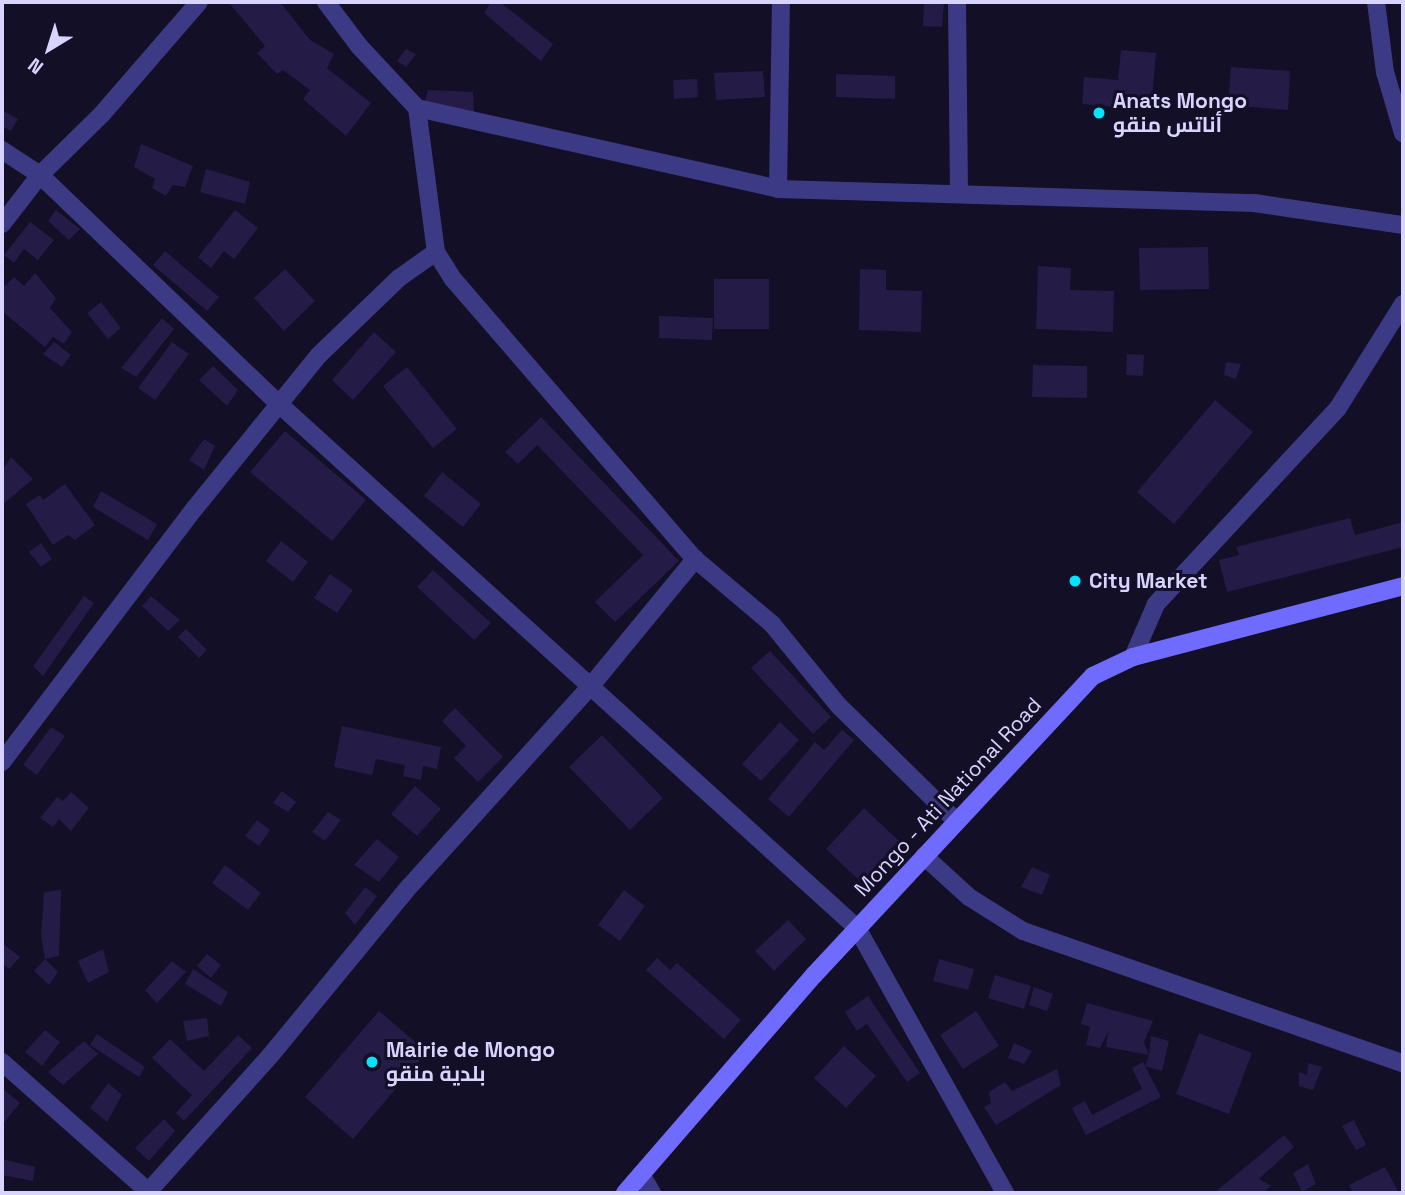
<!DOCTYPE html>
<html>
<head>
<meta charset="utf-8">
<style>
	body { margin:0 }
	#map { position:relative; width:1405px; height:1195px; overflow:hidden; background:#130f26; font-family:"Space Grotesk",Cairo,sans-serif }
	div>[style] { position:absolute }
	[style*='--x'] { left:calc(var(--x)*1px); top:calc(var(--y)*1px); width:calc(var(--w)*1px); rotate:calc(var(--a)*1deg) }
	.building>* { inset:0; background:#241b47 }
	.minor>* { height:18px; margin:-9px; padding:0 9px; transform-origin:9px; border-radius:9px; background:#3d3a85 }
	.secondary>* { height:18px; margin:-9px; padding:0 9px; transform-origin:9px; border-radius:9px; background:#6f6bff }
	.dots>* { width:19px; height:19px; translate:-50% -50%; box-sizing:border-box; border:4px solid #130f26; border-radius:50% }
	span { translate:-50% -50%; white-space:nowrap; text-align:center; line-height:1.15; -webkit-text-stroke:6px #130f26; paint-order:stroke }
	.poi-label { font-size:21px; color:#d9d4ff; font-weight:700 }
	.left { translate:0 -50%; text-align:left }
	.street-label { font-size:21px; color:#d9d4ff }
	.frame { position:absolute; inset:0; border:4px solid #d9d4ff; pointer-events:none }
	.north { position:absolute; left:14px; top:14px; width:70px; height:70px; -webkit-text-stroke:5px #130f26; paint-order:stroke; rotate:218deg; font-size:19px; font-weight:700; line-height:28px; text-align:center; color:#d9d4ff }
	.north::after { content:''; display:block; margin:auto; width:24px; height:32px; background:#d9d4ff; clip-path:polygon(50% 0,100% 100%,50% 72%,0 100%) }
</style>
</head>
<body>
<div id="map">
	<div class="building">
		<div style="clip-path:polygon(232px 2px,280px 2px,310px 40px,334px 54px,327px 68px,371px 103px,346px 136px,303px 99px,310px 90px,283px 70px,277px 74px,257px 53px,265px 46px,230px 4px)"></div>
		<div style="clip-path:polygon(491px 2px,500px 2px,553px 44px,541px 61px,484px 13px)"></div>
		<div style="clip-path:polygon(924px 2px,944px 3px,942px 27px,923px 26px)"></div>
		<div style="clip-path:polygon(406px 49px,416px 54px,406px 67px,397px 61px)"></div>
		<div style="clip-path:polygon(1121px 50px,1156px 53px,1151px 110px,1082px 104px,1084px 77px,1118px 80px)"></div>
		<div style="clip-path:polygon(1231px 67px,1290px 71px,1288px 110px,1228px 105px)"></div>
		<div style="clip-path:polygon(763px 71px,765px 97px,716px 100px,714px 73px)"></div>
		<div style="clip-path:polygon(836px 74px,895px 76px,895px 99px,836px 97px)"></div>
		<div style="clip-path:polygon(697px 79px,698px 97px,674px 99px,673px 80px)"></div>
		<div style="clip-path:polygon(428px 90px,473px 92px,474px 114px,424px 104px)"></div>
		<div style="clip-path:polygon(2px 110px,18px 119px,11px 131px,2px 126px)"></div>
		<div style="clip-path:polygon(141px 144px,193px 166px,185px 187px,173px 185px,166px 196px,152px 188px,155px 179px,134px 167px)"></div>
		<div style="clip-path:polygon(206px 169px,250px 182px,245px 204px,200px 192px)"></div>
		<div style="clip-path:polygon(56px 210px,80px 229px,69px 240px,48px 221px)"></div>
		<div style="clip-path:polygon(235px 210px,258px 228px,234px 259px,224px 251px,211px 268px,198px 257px)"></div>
		<div style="clip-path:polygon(30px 222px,54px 240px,38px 260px,24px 249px,14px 263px,4px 255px)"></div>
		<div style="clip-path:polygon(1208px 247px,1209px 289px,1140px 290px,1139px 248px)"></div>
		<div style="clip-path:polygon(165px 251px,219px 297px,207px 311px,153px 265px)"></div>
		<div style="clip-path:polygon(1038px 266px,1071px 268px,1070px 290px,1114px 291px,1113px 332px,1036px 329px)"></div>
		<div style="clip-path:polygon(285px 269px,315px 301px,284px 331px,254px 298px)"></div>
		<div style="clip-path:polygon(860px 269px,886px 270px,886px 290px,922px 291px,921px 332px,859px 330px)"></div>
		<div style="clip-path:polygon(35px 273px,56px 298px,50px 308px,72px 332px,64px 344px,53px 337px,45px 347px,2px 311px,2px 283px,5px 286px,14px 277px,24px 286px)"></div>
		<div style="clip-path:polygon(714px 279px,769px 279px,769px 329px,714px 329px)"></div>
		<div style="clip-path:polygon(101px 302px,121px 328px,108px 339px,87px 313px)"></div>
		<div style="clip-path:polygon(659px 316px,713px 318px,712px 340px,659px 338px)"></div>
		<div style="clip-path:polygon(162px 318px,174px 329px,136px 377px,121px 368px)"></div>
		<div style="clip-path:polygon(374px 332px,396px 352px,353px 400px,332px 380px)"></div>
		<div style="clip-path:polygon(54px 342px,71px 355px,62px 367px,43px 354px)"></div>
		<div style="clip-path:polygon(172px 342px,189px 354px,155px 400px,138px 388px)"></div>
		<div style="clip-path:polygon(1127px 354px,1144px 355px,1143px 376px,1126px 375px)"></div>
		<div style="clip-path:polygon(1226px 362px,1241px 364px,1236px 379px,1224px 375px)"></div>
		<div style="clip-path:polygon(1033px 365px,1087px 366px,1087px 398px,1032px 397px)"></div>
		<div style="clip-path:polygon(213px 366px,238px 390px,227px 406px,199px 380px)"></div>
		<div style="clip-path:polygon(407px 367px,457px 429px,433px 448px,383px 386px)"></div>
		<div style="clip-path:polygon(1215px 400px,1253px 432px,1174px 524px,1137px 492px)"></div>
		<div style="clip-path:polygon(541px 417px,679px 561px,615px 622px,595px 602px,643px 555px,537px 445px,518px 464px,505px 452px)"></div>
		<div style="clip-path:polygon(285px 431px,366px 500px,332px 541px,250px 472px)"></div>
		<div style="clip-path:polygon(204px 439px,215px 446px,204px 470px,189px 460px)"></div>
		<div style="clip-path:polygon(11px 457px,33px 479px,2px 505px,2px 471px)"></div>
		<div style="clip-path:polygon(442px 472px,481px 504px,463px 527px,424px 496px)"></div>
		<div style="clip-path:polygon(65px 484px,95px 525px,75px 540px,68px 535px,53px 545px,26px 504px,40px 495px,43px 500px)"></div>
		<div style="clip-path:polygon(101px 491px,157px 524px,148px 540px,93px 507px)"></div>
		<div style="clip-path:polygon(1350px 518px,1355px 535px,1403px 522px,1403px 547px,1227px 592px,1219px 560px,1239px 555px,1236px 547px)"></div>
		<div style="clip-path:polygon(281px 541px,308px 562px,293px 582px,266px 561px)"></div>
		<div style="clip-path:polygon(41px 543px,52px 559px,41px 567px,29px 552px)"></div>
		<div style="clip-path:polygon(433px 570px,491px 623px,474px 640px,417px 587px)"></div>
		<div style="clip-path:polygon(330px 574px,353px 590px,337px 613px,314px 598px)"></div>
		<div style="clip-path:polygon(84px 596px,94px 603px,43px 676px,33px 666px)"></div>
		<div style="clip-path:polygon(151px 596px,180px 620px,168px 631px,142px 606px)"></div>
		<div style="clip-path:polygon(186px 629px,207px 650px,199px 658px,178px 637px)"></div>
		<div style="clip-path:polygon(770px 651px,831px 717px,813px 734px,751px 668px)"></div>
		<div style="clip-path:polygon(455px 708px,503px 757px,478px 782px,454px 758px,466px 746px,442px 721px)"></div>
		<div style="clip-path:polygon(780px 722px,799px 740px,761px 781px,742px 764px)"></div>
		<div style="clip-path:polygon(342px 726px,441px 747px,437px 769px,423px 766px,421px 780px,403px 776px,405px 765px,376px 759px,372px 775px,334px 767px)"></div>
		<div style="clip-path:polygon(51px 727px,65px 736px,37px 775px,23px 765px)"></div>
		<div style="clip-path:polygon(842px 730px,854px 740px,789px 817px,768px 799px,815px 742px,824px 750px)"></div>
		<div style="clip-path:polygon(602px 735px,663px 798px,630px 830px,569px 767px)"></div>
		<div style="clip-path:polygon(415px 786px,441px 809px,417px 836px,391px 814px)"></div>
		<div style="clip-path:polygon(282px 791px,296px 802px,288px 812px,273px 803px)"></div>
		<div style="clip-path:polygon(71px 792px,89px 808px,71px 831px,59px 819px,53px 827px,40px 818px,57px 797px,63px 801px)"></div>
		<div style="clip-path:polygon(864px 808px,899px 841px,861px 882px,826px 849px)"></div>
		<div style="clip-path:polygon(328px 812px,341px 820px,325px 841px,312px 832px)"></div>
		<div style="clip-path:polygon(257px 820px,270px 830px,259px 846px,245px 836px)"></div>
		<div style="clip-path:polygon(377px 839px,399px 857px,379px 882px,354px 865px)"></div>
		<div style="clip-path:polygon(225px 865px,261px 893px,248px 910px,212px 883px)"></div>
		<div style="clip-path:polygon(1032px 867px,1050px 875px,1042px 895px,1021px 887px)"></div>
		<div style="clip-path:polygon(365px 887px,377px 896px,355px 925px,345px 913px)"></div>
		<div style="clip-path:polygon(61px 890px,59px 956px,45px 959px,58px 972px,49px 985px,34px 971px,45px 959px,41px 935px,44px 892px)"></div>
		<div style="clip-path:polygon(624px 890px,645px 906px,620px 941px,598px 925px)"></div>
		<div style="clip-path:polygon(788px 920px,806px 939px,774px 971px,755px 951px)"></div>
		<div style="clip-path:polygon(2px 943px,20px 957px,9px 969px,2px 963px)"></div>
		<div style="clip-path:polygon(103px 949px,109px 972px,88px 983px,78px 961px)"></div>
		<div style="clip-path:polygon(207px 954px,221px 965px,211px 978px,197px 966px)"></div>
		<div style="clip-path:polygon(657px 958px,670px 970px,677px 963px,741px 1020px,724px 1039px,646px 970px)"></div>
		<div style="clip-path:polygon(939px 959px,974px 969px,968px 990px,933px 981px)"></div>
		<div style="clip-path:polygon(172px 961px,186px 972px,157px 1003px,145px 990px)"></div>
		<div style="clip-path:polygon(193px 969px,228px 992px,221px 1006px,185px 984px)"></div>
		<div style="clip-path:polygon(995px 975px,1031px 986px,1024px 1009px,988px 998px)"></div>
		<div style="clip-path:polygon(1034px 987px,1053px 994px,1047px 1011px,1029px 1005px)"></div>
		<div style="clip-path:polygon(868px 996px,920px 1073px,907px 1082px,867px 1024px,857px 1031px,845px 1012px)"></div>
		<div style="clip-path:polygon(1087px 1003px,1153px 1021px,1144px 1042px,1149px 1055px,1151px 1036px,1169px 1041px,1162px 1071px,1145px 1066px,1149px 1055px,1106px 1047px,1108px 1032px,1100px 1048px,1086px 1045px,1090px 1027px,1081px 1024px)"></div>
		<div style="clip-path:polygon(379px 1011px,427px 1052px,353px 1139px,305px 1097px)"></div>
		<div style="clip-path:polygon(976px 1011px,999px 1046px,963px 1069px,940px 1035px)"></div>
		<div style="clip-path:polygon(207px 1018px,209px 1036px,187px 1041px,183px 1021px)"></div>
		<div style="clip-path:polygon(45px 1030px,60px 1042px,42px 1066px,25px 1052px)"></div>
		<div style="clip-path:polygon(1199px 1033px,1252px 1053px,1229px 1114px,1176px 1094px)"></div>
		<div style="clip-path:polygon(97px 1034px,145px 1067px,139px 1077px,90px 1045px)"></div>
		<div style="clip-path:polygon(238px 1035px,252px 1048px,184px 1121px,176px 1113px,192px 1095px,152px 1058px,170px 1039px,204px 1071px)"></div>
		<div style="clip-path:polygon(84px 1041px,98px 1054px,63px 1085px,48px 1072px)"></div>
		<div style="clip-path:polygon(1014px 1043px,1032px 1051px,1024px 1064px,1008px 1058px)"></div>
		<div style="clip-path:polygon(844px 1046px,876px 1076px,846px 1108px,814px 1078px)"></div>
		<div style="clip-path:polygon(1143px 1062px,1161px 1097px,1086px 1135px,1072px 1108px,1085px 1101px,1092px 1115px,1142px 1089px,1132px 1068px)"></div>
		<div style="clip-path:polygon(1308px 1063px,1322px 1067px,1313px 1090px,1299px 1086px,1299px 1072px,1307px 1075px)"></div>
		<div style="clip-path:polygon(1057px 1069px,1061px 1085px,996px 1125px,984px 1107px,991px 1103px,989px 1092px,1005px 1082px,1012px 1091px)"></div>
		<div style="clip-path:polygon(108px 1083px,122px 1095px,107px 1122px,90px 1108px)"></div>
		<div style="clip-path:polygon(2px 1088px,20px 1103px,2px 1125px)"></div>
		<div style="clip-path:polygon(164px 1119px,175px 1131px,149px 1161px,135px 1148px)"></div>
		<div style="clip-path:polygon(1354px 1120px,1366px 1145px,1356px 1150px,1342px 1126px)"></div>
		<div style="clip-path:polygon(1284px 1135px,1294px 1147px,1259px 1179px,1271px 1186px,1263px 1193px,1214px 1193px)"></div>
		<div style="clip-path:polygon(2px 1159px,35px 1167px,33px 1181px,2px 1175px)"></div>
		<div style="clip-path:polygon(1308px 1164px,1316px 1184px,1302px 1192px,1293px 1173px)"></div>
		<div style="clip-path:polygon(1385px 1167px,1399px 1193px,1353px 1193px,1349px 1185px)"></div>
	</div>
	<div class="minor">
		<div style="--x:326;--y:2;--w:55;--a:53.1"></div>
		<div style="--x:359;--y:46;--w:85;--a:46.9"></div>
		<div style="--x:417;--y:108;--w:370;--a:12.6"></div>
		<div style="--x:778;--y:189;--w:476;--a:1.7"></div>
		<div style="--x:1254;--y:203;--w:151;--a:8.4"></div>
		<div style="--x:957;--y:2;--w:191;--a:89.4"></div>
		<div style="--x:1376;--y:2;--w:71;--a:82.7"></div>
		<div style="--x:1385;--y:72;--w:64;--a:73.6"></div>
		<div style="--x:417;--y:108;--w:145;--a:82.5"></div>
		<div style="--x:436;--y:252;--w:32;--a:58"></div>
		<div style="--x:453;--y:279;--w:370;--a:49.2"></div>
		<div style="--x:695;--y:559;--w:101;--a:40.2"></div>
		<div style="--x:772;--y:624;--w:104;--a:50.8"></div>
		<div style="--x:838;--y:705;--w:165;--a:44.5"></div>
		<div style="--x:2;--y:150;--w:45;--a:33.3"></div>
		<div style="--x:40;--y:175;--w:331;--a:43.8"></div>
		<div style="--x:279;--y:404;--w:780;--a:42.19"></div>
		<div style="--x:857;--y:928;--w:304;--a:60.8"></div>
		<div style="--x:778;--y:189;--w:187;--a:-89.1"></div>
		<div style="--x:2;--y:224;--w:62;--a:-52.2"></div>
		<div style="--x:40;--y:175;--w:87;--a:-44.5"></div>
		<div style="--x:102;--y:114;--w:148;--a:-49.1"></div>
		<div style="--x:1133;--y:657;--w:58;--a:-66.5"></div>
		<div style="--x:1156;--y:604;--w:267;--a:-47.1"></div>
		<div style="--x:1338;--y:408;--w:123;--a:-58"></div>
		<div style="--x:2;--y:762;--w:319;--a:-52.8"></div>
		<div style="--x:195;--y:508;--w:197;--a:-51"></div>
		<div style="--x:319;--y:355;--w:111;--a:-43.9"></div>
		<div style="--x:399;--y:278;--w:45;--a:-35.1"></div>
		<div style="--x:924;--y:856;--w:61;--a:42.3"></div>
		<div style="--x:969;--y:897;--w:64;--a:32.2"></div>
		<div style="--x:1023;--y:931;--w:402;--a:19.2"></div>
		<div style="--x:2;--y:1062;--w:198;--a:41.5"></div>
		<div style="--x:641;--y:1174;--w:22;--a:60"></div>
		<div style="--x:147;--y:1193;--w:184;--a:-48.1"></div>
		<div style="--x:270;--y:1056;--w:219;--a:-50.6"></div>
		<div style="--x:409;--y:887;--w:270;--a:-47.9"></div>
		<div style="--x:590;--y:687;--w:166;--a:-50.6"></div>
	</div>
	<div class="secondary">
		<div style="--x:625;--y:1193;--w:289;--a:-49.1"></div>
		<div style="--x:814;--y:975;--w:409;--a:-47"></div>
		<div style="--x:1093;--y:676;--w:44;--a:-25.4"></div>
		<div style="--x:1133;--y:657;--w:279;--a:-14.7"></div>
	</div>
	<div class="dots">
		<div style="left:1099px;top:113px;background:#00e5ff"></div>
		<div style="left:1075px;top:581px;background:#00e5ff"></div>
		<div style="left:372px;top:1062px;background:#00e5ff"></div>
	</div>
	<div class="poi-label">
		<span class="left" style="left:1113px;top:113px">Anats Mongo<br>أناتس منقو</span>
		<span class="left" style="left:1089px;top:581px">City Market</span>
		<span class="left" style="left:386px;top:1062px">Mairie de Mongo<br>بلدية منقو</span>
	</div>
	<div class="street-label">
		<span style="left:948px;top:797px;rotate:-47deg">Mongo - Ati National Road</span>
	</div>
	<div class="frame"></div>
	<div class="north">N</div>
</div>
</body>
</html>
